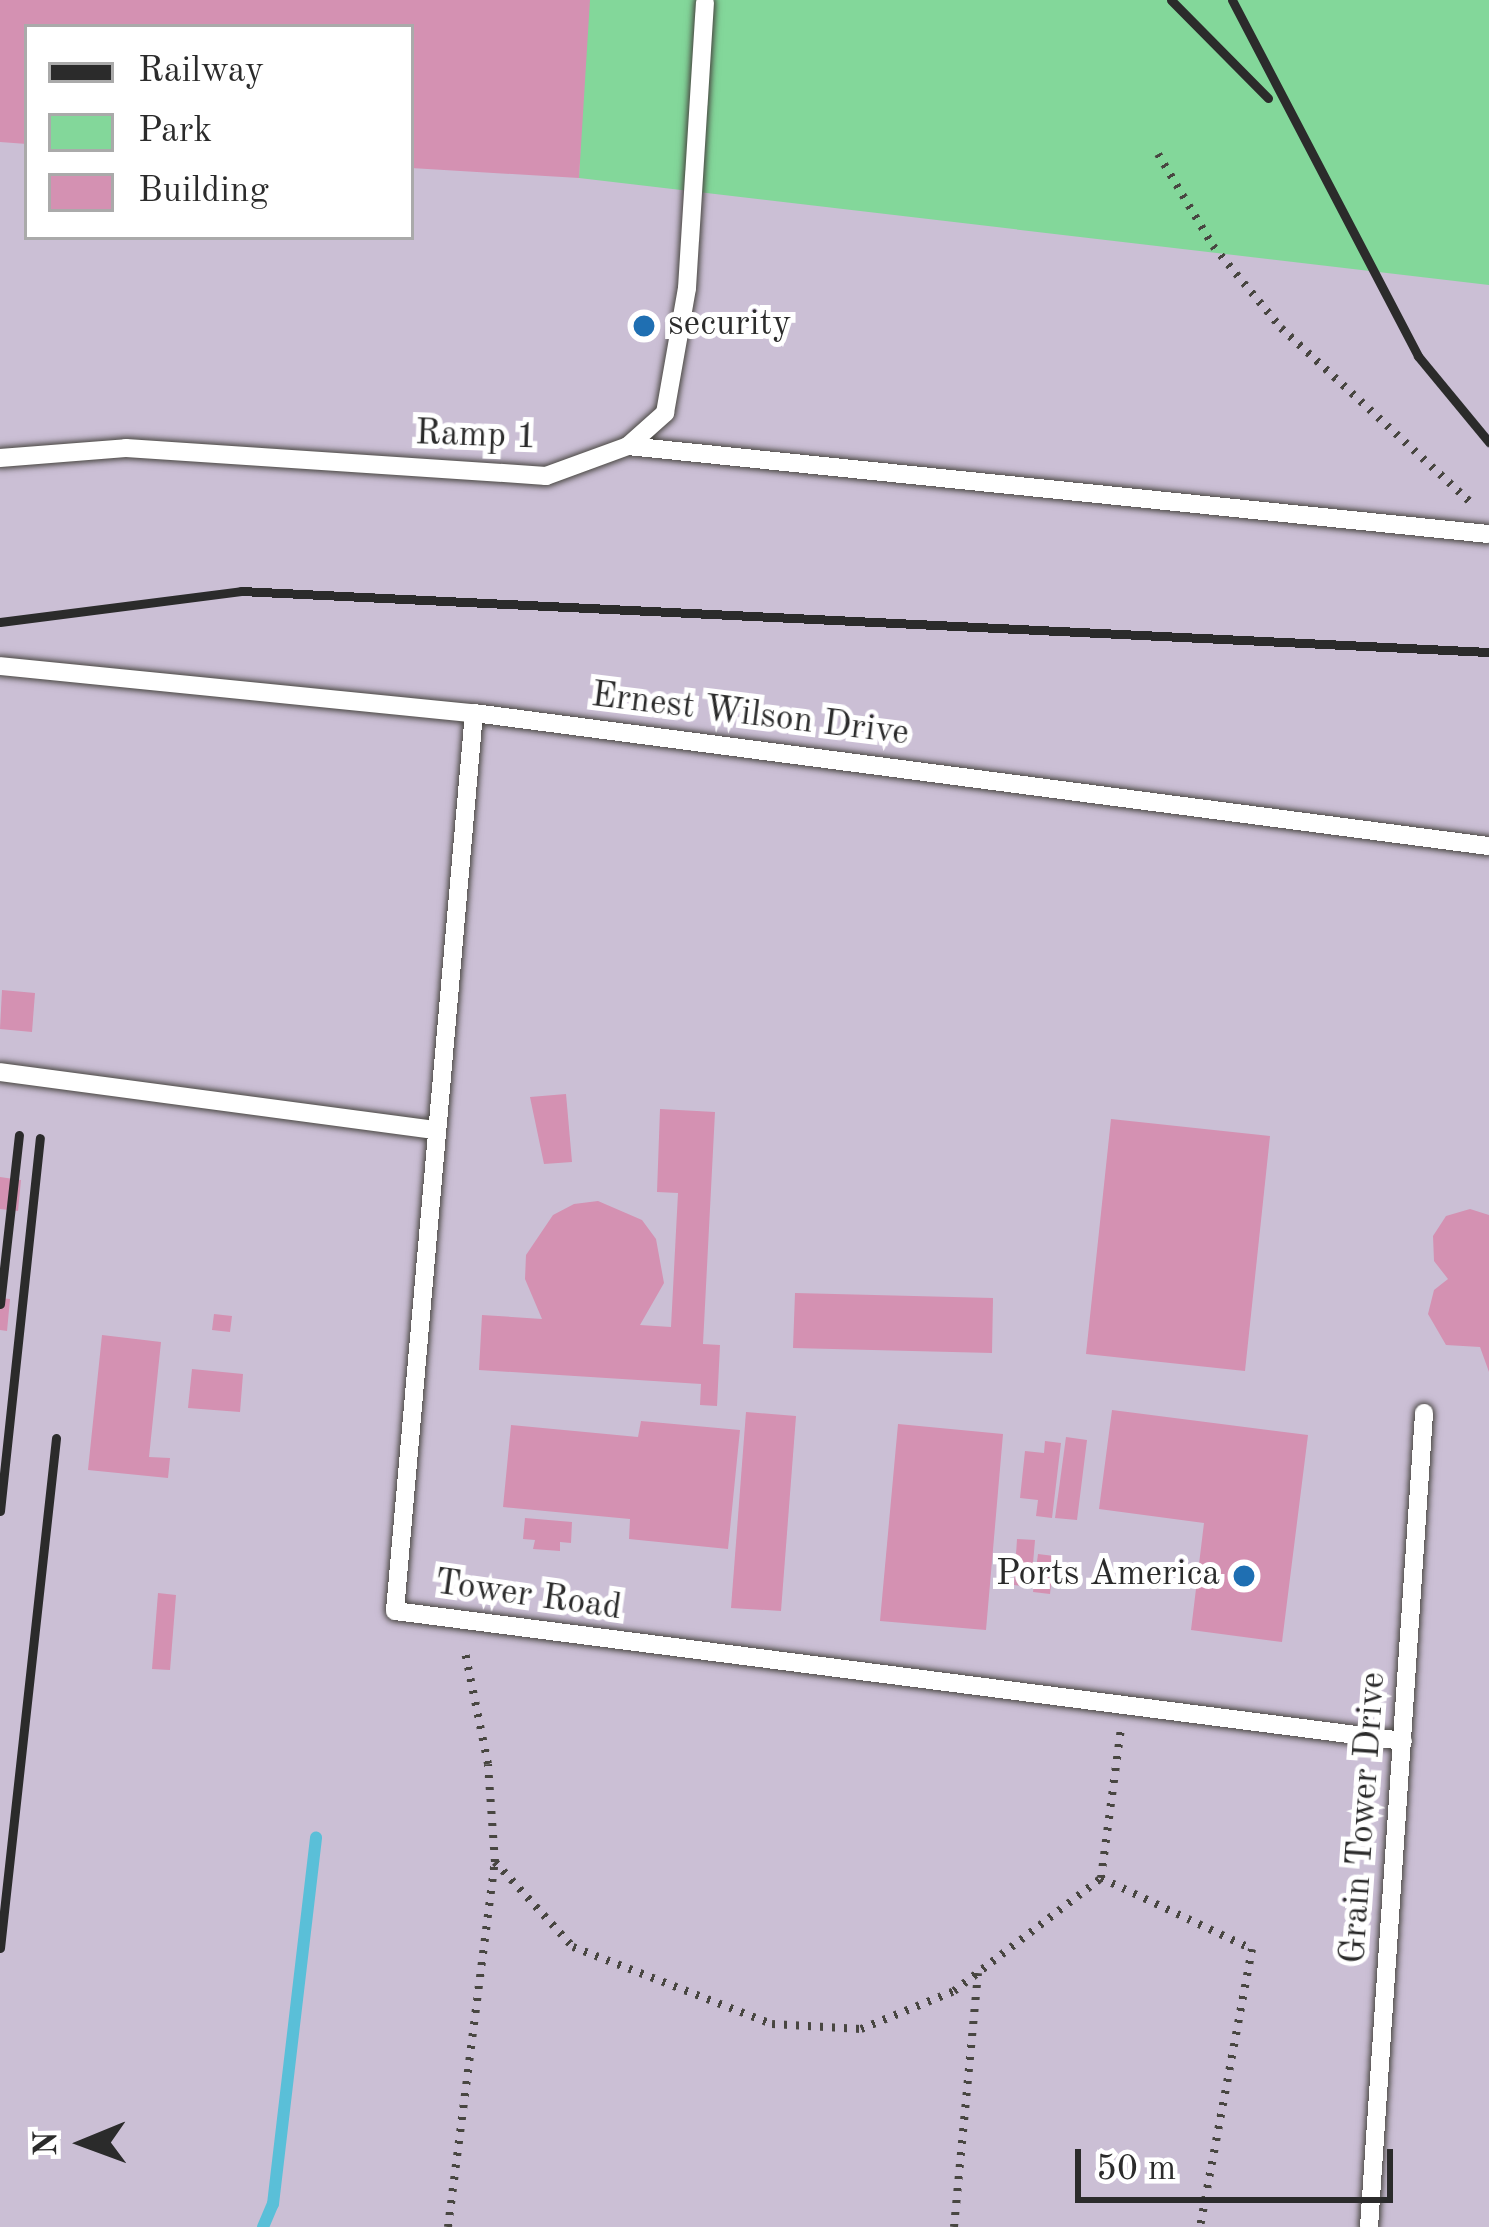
<!DOCTYPE html>
<html>
<head>
<meta charset="utf-8">
<style>
	body { margin:0 }
	#map { position:relative; width:1489px; height:2227px; overflow:hidden; background:#ede0bf; font-family:"Old Standard TT",serif }
	div>[style] { position:absolute }
	[style*='--x'] { left:calc(var(--x)*1px); top:calc(var(--y)*1px); width:calc(var(--w)*1px); rotate:calc(var(--a)*1deg) }
	.industrial>* { inset:0; background:#cbbfd5 }
	.green>* { inset:0; background:#83d79a }
	.stream>* { height:12px; margin:-6px; padding:0 6px; transform-origin:6px; border-radius:6px; background:#5abfd8 }
	.building>* { inset:0; background:#d491b2 }
	.path>* { height:8px; margin-top:-4px; transform-origin:0; background:repeating-linear-gradient(90deg,#484641 0 3px,transparent 0 12px) }
	.roads { filter:drop-shadow(0 0 3px #484641) drop-shadow(0 0 3px #484641) }
	.service>* { height:18px; margin:-9px; padding:0 9px; transform-origin:9px; border-radius:9px; background:#fff }
	.rail>* { height:9px; margin:-4.5px; padding:0 4.5px; transform-origin:4.5px; border-radius:4.5px; background:#2b2b2b }
	.dots>* { width:33px; height:33px; translate:-50% -50%; box-sizing:border-box; border:6px solid #fff; border-radius:50% }
	span { translate:-50% -50%; white-space:nowrap; text-align:center; line-height:1.15; -webkit-text-stroke:10px #fff; paint-order:stroke }
	.poi-label { font-size:36px; color:#2b2b2b }
	.left { translate:0 -50%; text-align:left }
	.right { translate:-100% -50%; text-align:right }
	.street-label { font-size:36px; color:#2b2b2b }
	.legend { position:absolute; left:24px; top:24px; width:390px; height:216px; box-sizing:border-box; background:#fff; border:3px solid #aaa; margin:0; padding:15px 21px; list-style:none; font-size:36px; color:#2b2b2b }
	.legend li { display:flex; align-items:center; gap:24px; height:60px }
	.legend b { width:60px; border:3px solid #aaa }
	.north { position:absolute; left:24px; top:2083px; width:120px; height:120px; -webkit-text-stroke:9px #fff; paint-order:stroke; rotate:269deg; font-size:33px; font-weight:700; line-height:48px; text-align:center; color:#2b2b2b }
	.north::after { content:''; display:block; margin:auto; width:42px; height:54px; background:#2b2b2b; clip-path:polygon(50% 0,100% 100%,50% 72%,0 100%) }
	.scale { position:absolute; left:1075px; top:2149px; width:318px; height:54px; box-sizing:border-box; border:6px solid #2b2b2b; border-top:0; padding-left:15px; font-size:36px; line-height:42px; white-space:nowrap; color:#2b2b2b; -webkit-text-stroke:9px #fff; paint-order:stroke }
</style>
</head>
<body>
<div id="map">
	<div class="industrial">
		<div style="clip-path:polygon(evenodd,0 0,1489px 0,1489px 2227px,0 2227px,0 0,27px 27px,411px 27px,411px 237px,27px 237px,27px 27px)"></div>
	</div>
	<div class="green">
		<div style="clip-path:polygon(587px 0,1489px 0,1489px 285px,579px 178px)"></div>
	</div>
	<div class="stream">
		<div style="--x:263;--y:2227;--w:25;--a:-67"></div>
		<div style="--x:273;--y:2204;--w:369;--a:-83.3"></div>
	</div>
	<div class="building">
		<div style="clip-path:polygon(0 0,590px 0,579px 178px,411px 168px,411px 27px,27px 27px,27px 144px,0 142px)"></div>
		<div style="clip-path:polygon(635px 316px,653px 317px,652px 335px,634px 334px)"></div>
		<div style="clip-path:polygon(2px 990px,35px 993px,32px 1032px,0 1029px)"></div>
		<div style="clip-path:polygon(566px 1094px,572px 1162px,544px 1164px,530px 1097px)"></div>
		<div style="clip-path:polygon(660px 1109px,715px 1112px,703px 1344px,720px 1345px,717px 1406px,700px 1405px,701px 1384px,479px 1370px,482px 1315px,542px 1319px,525px 1279px,526px 1255px,553px 1215px,574px 1204px,598px 1201px,642px 1220px,656px 1239px,664px 1283px,640px 1325px,671px 1327px,678px 1193px,657px 1192px)"></div>
		<div style="clip-path:polygon(1111px 1119px,1270px 1136px,1245px 1371px,1086px 1354px)"></div>
		<div style="clip-path:polygon(0 1177px,21px 1180px,18px 1211px,0 1209px)"></div>
		<div style="clip-path:polygon(1470px 1209px,1489px 1215px,1489px 1372px,1480px 1347px,1446px 1345px,1428px 1314px,1434px 1290px,1448px 1279px,1434px 1261px,1433px 1236px,1446px 1216px)"></div>
		<div style="clip-path:polygon(795px 1293px,993px 1298px,992px 1353px,793px 1348px)"></div>
		<div style="clip-path:polygon(0 1298px,10px 1299px,7px 1331px,0 1330px)"></div>
		<div style="clip-path:polygon(214px 1314px,232px 1316px,230px 1332px,212px 1330px)"></div>
		<div style="clip-path:polygon(102px 1335px,161px 1342px,149px 1457px,170px 1458px,168px 1478px,88px 1470px)"></div>
		<div style="clip-path:polygon(192px 1369px,243px 1374px,240px 1412px,188px 1408px)"></div>
		<div style="clip-path:polygon(1112px 1410px,1308px 1435px,1282px 1642px,1191px 1630px,1204px 1523px,1099px 1509px)"></div>
		<div style="clip-path:polygon(746px 1412px,796px 1416px,781px 1611px,731px 1608px)"></div>
		<div style="clip-path:polygon(641px 1421px,740px 1430px,728px 1549px,629px 1539px,630px 1519px,503px 1507px,511px 1425px,638px 1437px)"></div>
		<div style="clip-path:polygon(898px 1424px,1003px 1434px,986px 1630px,880px 1621px)"></div>
		<div style="clip-path:polygon(1066px 1437px,1087px 1440px,1077px 1520px,1055px 1518px)"></div>
		<div style="clip-path:polygon(1045px 1441px,1061px 1443px,1052px 1518px,1036px 1516px,1038px 1500px,1020px 1498px,1025px 1451px,1044px 1453px)"></div>
		<div style="clip-path:polygon(525px 1518px,572px 1522px,571px 1543px,560px 1542px,560px 1551px,533px 1549px,535px 1540px,523px 1539px)"></div>
		<div style="clip-path:polygon(1017px 1539px,1035px 1540px,1031px 1587px,1014px 1585px)"></div>
		<div style="clip-path:polygon(1038px 1554px,1054px 1556px,1050px 1594px,1033px 1592px)"></div>
		<div style="clip-path:polygon(158px 1593px,176px 1595px,170px 1670px,152px 1669px)"></div>
	</div>
	<div class="path">
		<div style="--x:1158;--y:154;--w:107;--a:59.1"></div>
		<div style="--x:1213;--y:246;--w:107;--a:50.3"></div>
		<div style="--x:1281;--y:328;--w:257;--a:42.6"></div>
		<div style="--x:495;--y:1862;--w:115;--a:47.5"></div>
		<div style="--x:573;--y:1947;--w:213;--a:21.2"></div>
		<div style="--x:772;--y:2024;--w:89;--a:3.2"></div>
		<div style="--x:861;--y:2029;--w:100;--a:-22.2"></div>
		<div style="--x:954;--y:1991;--w:185;--a:-37.5"></div>
		<div style="--x:1101;--y:1878;--w:150;--a:-82.4"></div>
		<div style="--x:1101;--y:1878;--w:167;--a:25.2"></div>
		<div style="--x:1252;--y:1949;--w:283;--a:100.6"></div>
		<div style="--x:448;--y:2227;--w:368;--a:-82.7"></div>
		<div style="--x:495;--y:1862;--w:98;--a:-94.1"></div>
		<div style="--x:488;--y:1764;--w:119;--a:-101.6"></div>
		<div style="--x:954;--y:2227;--w:255;--a:-84.6"></div>
	</div>
	<div class="roads">
		<div class="service">
			<div style="--x:628;--y:446;--w:865;--a:5.84"></div>
			<div style="--x:0;--y:458;--w:126;--a:-4.5"></div>
			<div style="--x:126;--y:448;--w:421;--a:3.8"></div>
			<div style="--x:546;--y:476;--w:87;--a:-20.1"></div>
			<div style="--x:628;--y:446;--w:50;--a:-41.7"></div>
			<div style="--x:665;--y:413;--w:127;--a:-80"></div>
			<div style="--x:687;--y:288;--w:286;--a:-86.4"></div>
			<div style="--x:0;--y:666;--w:476;--a:5.7"></div>
			<div style="--x:474;--y:713;--w:1024;--a:7.47"></div>
			<div style="--x:474;--y:713;--w:901;--a:95.03"></div>
			<div style="--x:395;--y:1611;--w:1016;--a:7.35"></div>
			<div style="--x:0;--y:1072;--w:439;--a:7.6"></div>
			<div style="--x:1369;--y:2227;--w:816;--a:-86.13"></div>
		</div>
	</div>
	<div class="rail">
		<div style="--x:1171;--y:0;--w:138;--a:45.3"></div>
		<div style="--x:1232;--y:0;--w:402;--a:62.4"></div>
		<div style="--x:1418;--y:356;--w:112;--a:50.5"></div>
		<div style="--x:0;--y:622;--w:243;--a:-7.3"></div>
		<div style="--x:241;--y:591;--w:1249;--a:2.8"></div>
		<div style="--x:0;--y:1304;--w:170;--a:-83.6"></div>
		<div style="--x:0;--y:1511;--w:375;--a:-83.9"></div>
		<div style="--x:0;--y:1948;--w:513;--a:-83.73"></div>
	</div>
	<div class="dots">
		<div style="left:644px;top:326px;background:#1f6fb2"></div>
		<div style="left:1244px;top:1576px;background:#1f6fb2"></div>
	</div>
	<div class="poi-label">
		<span class="left" style="left:668px;top:326px">security</span>
		<span class="right" style="left:1220px;top:1576px">Ports America</span>
	</div>
	<div class="street-label">
		<span style="left:476px;top:437px;rotate:2deg">Ramp 1</span>
		<span style="left:750px;top:716px;rotate:7deg">Ernest Wilson Drive</span>
		<span style="left:528px;top:1597px;rotate:8deg">Tower Road</span>
		<span style="left:1365px;top:1818px;rotate:-86deg">Grain Tower Drive</span>
	</div>
	<ul class="legend">
	<li><b style="height:15px;background:#2b2b2b"></b>Railway</li>
	<li><b style="height:33px;background:#83d79a"></b>Park</li>
	<li><b style="height:33px;background:#d491b2"></b>Building</li>
	</ul>
	<div class="north">N</div>
	<div class="scale">50 m</div>
</div>
</body>
</html>
